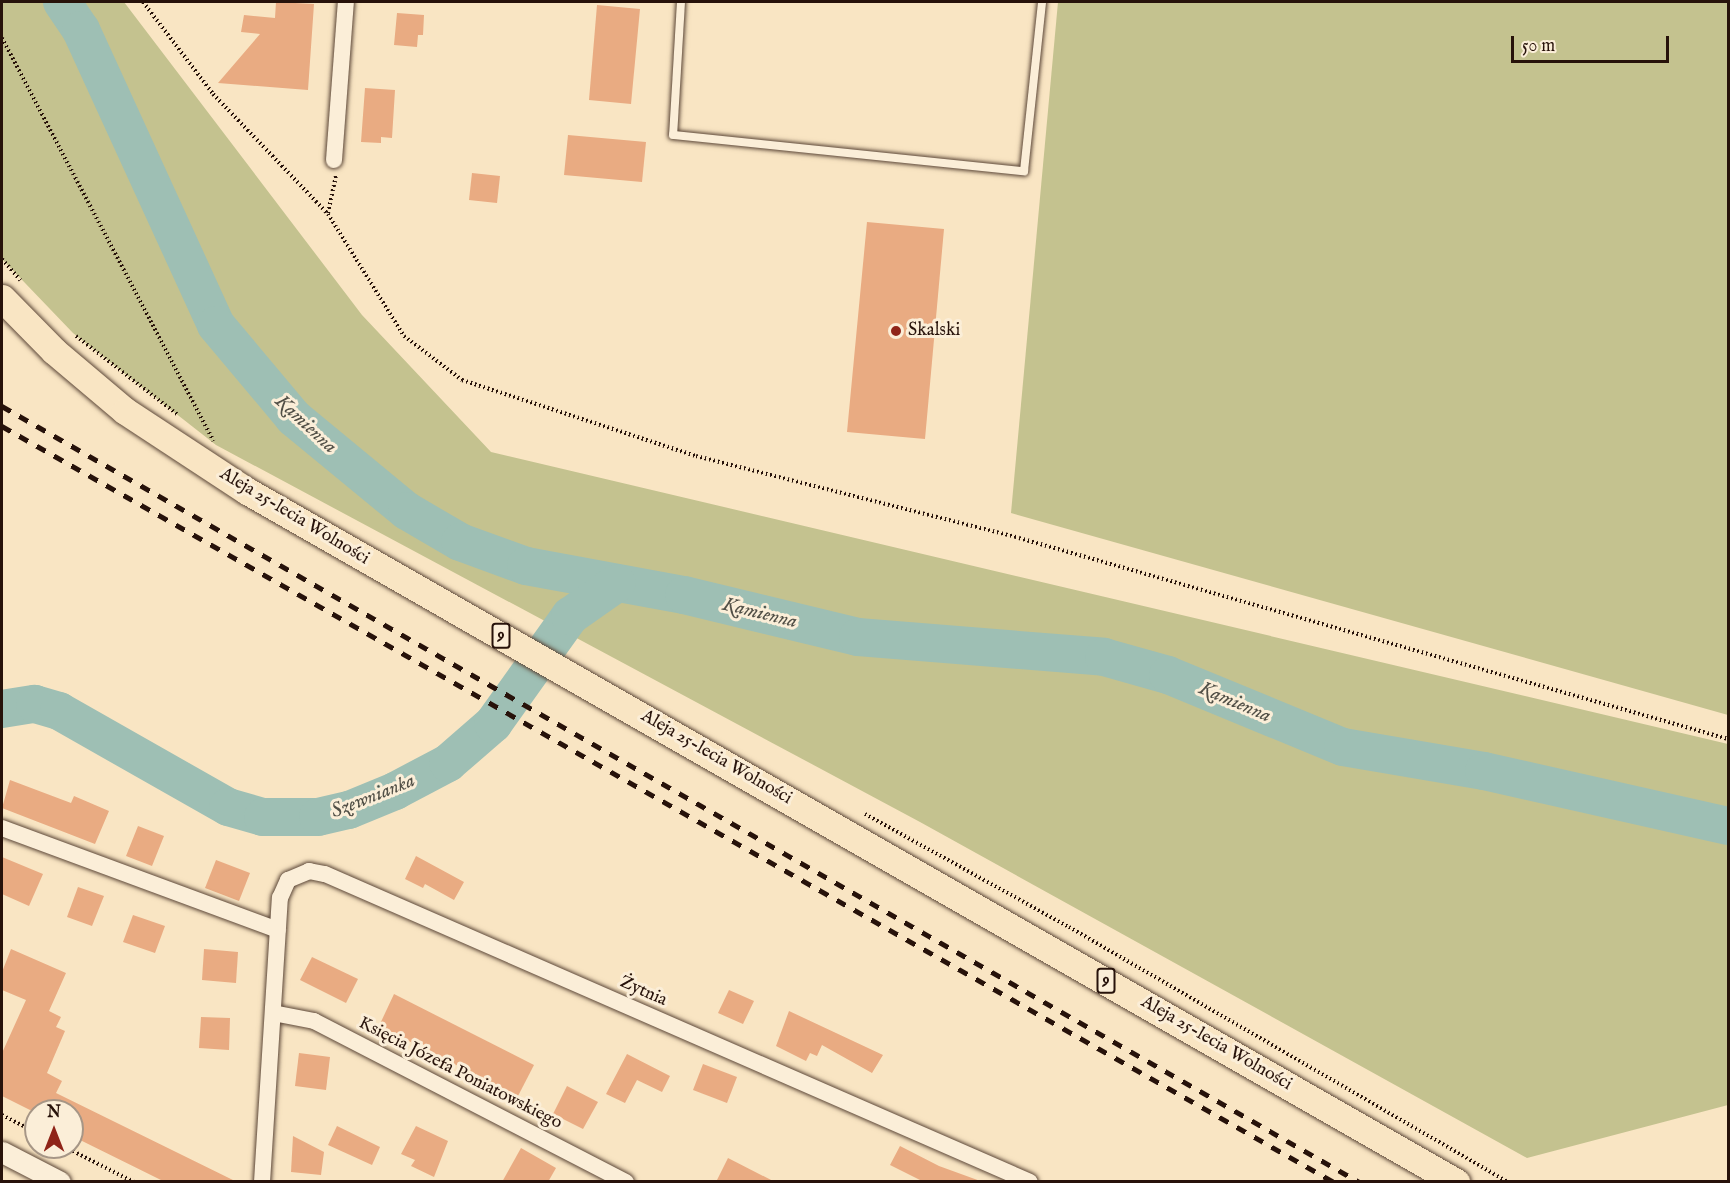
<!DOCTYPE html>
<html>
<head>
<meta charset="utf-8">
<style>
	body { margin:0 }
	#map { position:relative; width:1730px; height:1183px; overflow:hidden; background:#f9e5c3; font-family:"IM FELL English",serif }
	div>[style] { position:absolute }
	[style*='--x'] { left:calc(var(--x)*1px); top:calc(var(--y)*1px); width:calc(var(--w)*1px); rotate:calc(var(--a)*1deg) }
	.green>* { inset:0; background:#c4c28f }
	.river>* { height:38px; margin:-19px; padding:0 19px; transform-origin:19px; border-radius:19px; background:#9ebfb4 }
	.building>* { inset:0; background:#e9ab82 }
	.path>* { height:4px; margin-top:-2px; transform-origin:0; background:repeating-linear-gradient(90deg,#27120a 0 1.5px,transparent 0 4.5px) }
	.roads { filter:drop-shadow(0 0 2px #5c4738) drop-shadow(0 0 2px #5c4738) }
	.service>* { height:8px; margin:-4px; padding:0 4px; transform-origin:4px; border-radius:4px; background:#fbeed8 }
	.minor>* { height:16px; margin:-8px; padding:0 8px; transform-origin:8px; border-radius:8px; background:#fbeed8 }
	.tertiary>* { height:21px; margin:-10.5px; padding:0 10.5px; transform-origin:10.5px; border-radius:10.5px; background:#fbeed8 }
	.primary>* { height:27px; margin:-13.5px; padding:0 13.5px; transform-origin:13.5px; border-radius:13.5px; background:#f9e5c3 }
	.rail>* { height:4.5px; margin-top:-2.25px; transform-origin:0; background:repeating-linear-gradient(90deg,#27120a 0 10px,transparent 0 20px) }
	.dots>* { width:16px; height:16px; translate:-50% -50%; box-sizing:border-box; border:3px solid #fbeed8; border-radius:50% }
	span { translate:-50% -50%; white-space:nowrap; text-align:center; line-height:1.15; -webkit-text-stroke:6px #fbeed8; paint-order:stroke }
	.shield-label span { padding:2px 4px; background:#fbeed8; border:2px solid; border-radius:4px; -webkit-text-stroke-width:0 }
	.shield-label { font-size:16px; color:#27120a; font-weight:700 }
	.poi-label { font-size:18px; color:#27120a }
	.left { translate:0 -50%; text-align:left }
	.street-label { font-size:18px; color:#27120a }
	.water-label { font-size:20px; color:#514f46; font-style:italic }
	.frame { position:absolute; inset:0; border:3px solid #27120a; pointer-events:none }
	.north { position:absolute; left:24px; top:1099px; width:60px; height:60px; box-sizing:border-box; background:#fbeed8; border:2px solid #a69686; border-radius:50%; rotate:0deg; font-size:16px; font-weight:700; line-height:24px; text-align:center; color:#27120a }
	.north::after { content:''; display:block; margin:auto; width:21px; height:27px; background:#8f2418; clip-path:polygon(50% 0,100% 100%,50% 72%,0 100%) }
	.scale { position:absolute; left:1511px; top:36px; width:158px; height:27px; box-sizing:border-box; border:3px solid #27120a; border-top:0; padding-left:8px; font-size:18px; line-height:21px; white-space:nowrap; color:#27120a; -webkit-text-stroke:4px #fbeed8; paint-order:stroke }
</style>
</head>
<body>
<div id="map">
	<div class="green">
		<div style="clip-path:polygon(2px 2px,124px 2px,362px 315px,491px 452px,1728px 744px,1728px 1105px,1527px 1158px,920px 822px,216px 445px,73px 333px,2px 259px)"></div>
		<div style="clip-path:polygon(1058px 2px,1728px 2px,1728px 715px,1011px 513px)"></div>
	</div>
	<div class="river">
		<div style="--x:62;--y:2;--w:34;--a:56"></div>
		<div style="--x:81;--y:30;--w:324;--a:65.4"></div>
		<div style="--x:216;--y:325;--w:121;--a:50"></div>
		<div style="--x:294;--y:418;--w:146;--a:39.5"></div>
		<div style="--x:407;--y:511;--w:61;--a:30.3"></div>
		<div style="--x:460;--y:542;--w:70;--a:20"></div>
		<div style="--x:526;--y:566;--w:161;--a:10.4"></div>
		<div style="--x:684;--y:595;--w:179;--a:13.6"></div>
		<div style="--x:858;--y:637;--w:247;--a:4.6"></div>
		<div style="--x:1104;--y:657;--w:66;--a:15.7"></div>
		<div style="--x:1168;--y:675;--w:189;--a:22.4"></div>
		<div style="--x:1343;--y:747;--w:143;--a:9.7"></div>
		<div style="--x:1484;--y:771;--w:250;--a:12.7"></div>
		<div style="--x:2;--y:709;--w:33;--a:-9"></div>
		<div style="--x:35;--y:704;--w:25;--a:16"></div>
		<div style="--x:59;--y:711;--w:194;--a:29.6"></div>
		<div style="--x:228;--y:807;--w:36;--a:16"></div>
		<div style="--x:263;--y:817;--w:55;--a:0"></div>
		<div style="--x:318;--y:817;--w:32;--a:-13"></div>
		<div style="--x:349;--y:810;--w:50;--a:-22.4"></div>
		<div style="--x:395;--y:791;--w:60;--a:-27.8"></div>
		<div style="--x:448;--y:763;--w:60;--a:-40.9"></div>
		<div style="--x:493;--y:724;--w:133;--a:-54.5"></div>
		<div style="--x:570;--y:616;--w:57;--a:-35.1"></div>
	</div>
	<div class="building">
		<div style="clip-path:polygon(276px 2px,314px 4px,308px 90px,218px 83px,260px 34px,241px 32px,244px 15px,275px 18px)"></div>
		<div style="clip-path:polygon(597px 5px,640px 9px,631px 104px,589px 100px)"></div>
		<div style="clip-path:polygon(397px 13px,424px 15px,423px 35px,418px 35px,417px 47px,394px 45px)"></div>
		<div style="clip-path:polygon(365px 88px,395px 90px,392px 138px,381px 137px,381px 143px,361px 142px)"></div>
		<div style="clip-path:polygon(568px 135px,646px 142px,642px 182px,564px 175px)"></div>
		<div style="clip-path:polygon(472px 173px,500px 176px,497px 203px,469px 200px)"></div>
		<div style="clip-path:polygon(867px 222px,944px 229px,925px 439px,847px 432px)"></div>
		<div style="clip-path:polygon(10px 780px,71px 803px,74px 796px,109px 811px,95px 844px,2px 808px)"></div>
		<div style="clip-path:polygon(138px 826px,164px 836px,152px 866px,126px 856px)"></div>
		<div style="clip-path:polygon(416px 856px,464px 882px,454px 900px,425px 884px,423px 888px,405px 879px)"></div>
		<div style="clip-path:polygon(2px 857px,43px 874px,29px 906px,2px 894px)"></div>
		<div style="clip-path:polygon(216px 860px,250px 873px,239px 901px,205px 888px)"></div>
		<div style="clip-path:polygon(78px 887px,104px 896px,92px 926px,67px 917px)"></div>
		<div style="clip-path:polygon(133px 915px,165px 926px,155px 953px,123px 942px)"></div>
		<div style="clip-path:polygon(11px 949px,66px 973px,49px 1011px,61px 1017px,56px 1027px,65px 1031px,47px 1073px,62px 1081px,56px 1093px,237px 1182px,165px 1182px,72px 1136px,72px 1111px,32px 1111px,2px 1096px,2px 1053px,26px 1000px,2px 990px,2px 972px)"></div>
		<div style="clip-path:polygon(204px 949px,238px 952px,236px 983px,202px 980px)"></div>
		<div style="clip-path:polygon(312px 957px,358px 979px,346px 1003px,300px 980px)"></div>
		<div style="clip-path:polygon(729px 990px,754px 1001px,743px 1024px,718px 1013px)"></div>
		<div style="clip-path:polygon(394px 994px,534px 1065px,518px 1096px,379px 1026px)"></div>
		<div style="clip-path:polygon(789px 1011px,883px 1055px,872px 1073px,822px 1045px,817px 1056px,810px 1053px,806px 1061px,776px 1046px)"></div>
		<div style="clip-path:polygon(201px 1017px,230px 1018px,229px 1050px,199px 1048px)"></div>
		<div style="clip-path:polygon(299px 1053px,330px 1057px,326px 1090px,295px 1086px)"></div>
		<div style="clip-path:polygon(627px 1054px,670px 1076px,662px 1092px,637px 1080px,625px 1103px,606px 1094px)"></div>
		<div style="clip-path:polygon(703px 1064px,737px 1077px,727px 1103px,693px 1090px)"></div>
		<div style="clip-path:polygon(567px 1086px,598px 1102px,583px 1129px,553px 1114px)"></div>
		<div style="clip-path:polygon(337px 1126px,380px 1147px,372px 1165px,328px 1145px)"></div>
		<div style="clip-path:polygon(416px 1126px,448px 1141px,434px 1177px,411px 1166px,415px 1160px,401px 1154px)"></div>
		<div style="clip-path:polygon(293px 1136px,324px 1152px,321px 1175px,291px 1172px)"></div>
		<div style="clip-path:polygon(900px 1146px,939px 1166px,983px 1182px,924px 1182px,890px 1165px)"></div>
		<div style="clip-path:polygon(521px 1148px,556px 1168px,548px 1182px,502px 1182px)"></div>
		<div style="clip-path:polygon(728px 1158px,775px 1182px,716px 1182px)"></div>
	</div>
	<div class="path">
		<div style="--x:143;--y:2;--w:116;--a:52.7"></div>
		<div style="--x:213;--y:94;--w:166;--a:46.2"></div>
		<div style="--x:328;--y:214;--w:144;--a:58.1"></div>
		<div style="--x:404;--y:336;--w:73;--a:37.2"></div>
		<div style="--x:462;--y:380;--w:246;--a:18"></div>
		<div style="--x:696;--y:456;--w:333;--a:14.2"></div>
		<div style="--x:1019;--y:538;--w:737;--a:15.83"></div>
		<div style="--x:2;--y:38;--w:455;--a:62.3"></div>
		<div style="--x:328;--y:213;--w:38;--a:-78"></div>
		<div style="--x:2;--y:259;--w:28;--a:49"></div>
		<div style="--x:76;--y:336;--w:128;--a:37.7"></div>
		<div style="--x:865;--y:814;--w:233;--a:29"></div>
		<div style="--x:1069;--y:927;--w:508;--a:30.15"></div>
		<div style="--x:2;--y:1115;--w:38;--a:27"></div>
		<div style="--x:65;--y:1147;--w:77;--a:26.9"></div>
	</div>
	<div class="roads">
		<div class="service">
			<div style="--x:681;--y:2;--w:133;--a:93.4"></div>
			<div style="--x:673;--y:135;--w:353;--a:5.9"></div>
			<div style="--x:1024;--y:171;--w:170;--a:-83.9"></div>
		</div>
		<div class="minor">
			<div style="--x:334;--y:160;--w:158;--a:-85.7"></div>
			<div style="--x:2;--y:828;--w:294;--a:20.3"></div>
			<div style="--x:273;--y:1013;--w:42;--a:11"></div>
			<div style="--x:314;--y:1021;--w:351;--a:27.3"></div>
			<div style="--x:262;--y:1182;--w:285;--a:-86.4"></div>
			<div style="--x:280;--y:898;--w:20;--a:-66"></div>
			<div style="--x:288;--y:880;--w:23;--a:-23"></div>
			<div style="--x:309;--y:871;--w:16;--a:11"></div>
			<div style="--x:325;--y:874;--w:769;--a:23.6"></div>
		</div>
		<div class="tertiary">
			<div style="--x:2;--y:1152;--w:65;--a:27.3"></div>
		</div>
		<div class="primary">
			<div style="--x:2;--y:298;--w:74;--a:45.5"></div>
			<div style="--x:54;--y:351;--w:93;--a:40.2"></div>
			<div style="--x:125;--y:411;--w:146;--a:33.3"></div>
			<div style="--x:247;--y:491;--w:1393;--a:29.75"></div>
		</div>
	</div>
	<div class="rail">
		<div style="--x:2;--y:406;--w:1563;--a:29.76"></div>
		<div style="--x:2;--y:426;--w:1532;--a:29.58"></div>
	</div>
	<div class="dots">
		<div style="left:896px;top:331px;background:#8f2418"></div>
	</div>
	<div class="shield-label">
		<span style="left:501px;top:636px">9</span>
		<span style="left:1106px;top:981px">9</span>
	</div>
	<div class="poi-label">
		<span class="left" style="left:908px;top:331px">Skalski</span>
	</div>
	<div class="street-label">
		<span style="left:294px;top:517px;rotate:31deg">Aleja 25-lecia Wolności</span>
		<span style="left:716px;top:758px;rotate:30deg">Aleja 25-lecia Wolności</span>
		<span style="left:643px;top:992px;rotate:24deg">Żytnia</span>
		<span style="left:1216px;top:1044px;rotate:30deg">Aleja 25-lecia Wolności</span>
		<span style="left:460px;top:1074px;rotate:27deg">Księcia Józefa Poniatowskiego</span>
	</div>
	<div class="water-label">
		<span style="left:306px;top:424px;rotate:43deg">Kamienna</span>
		<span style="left:760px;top:613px;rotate:14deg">Kamienna</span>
		<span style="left:1235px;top:702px;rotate:23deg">Kamienna</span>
		<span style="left:373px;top:796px;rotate:-22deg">Szewnianka</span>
	</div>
	<div class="frame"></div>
	<div class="north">N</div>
	<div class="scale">50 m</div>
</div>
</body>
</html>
